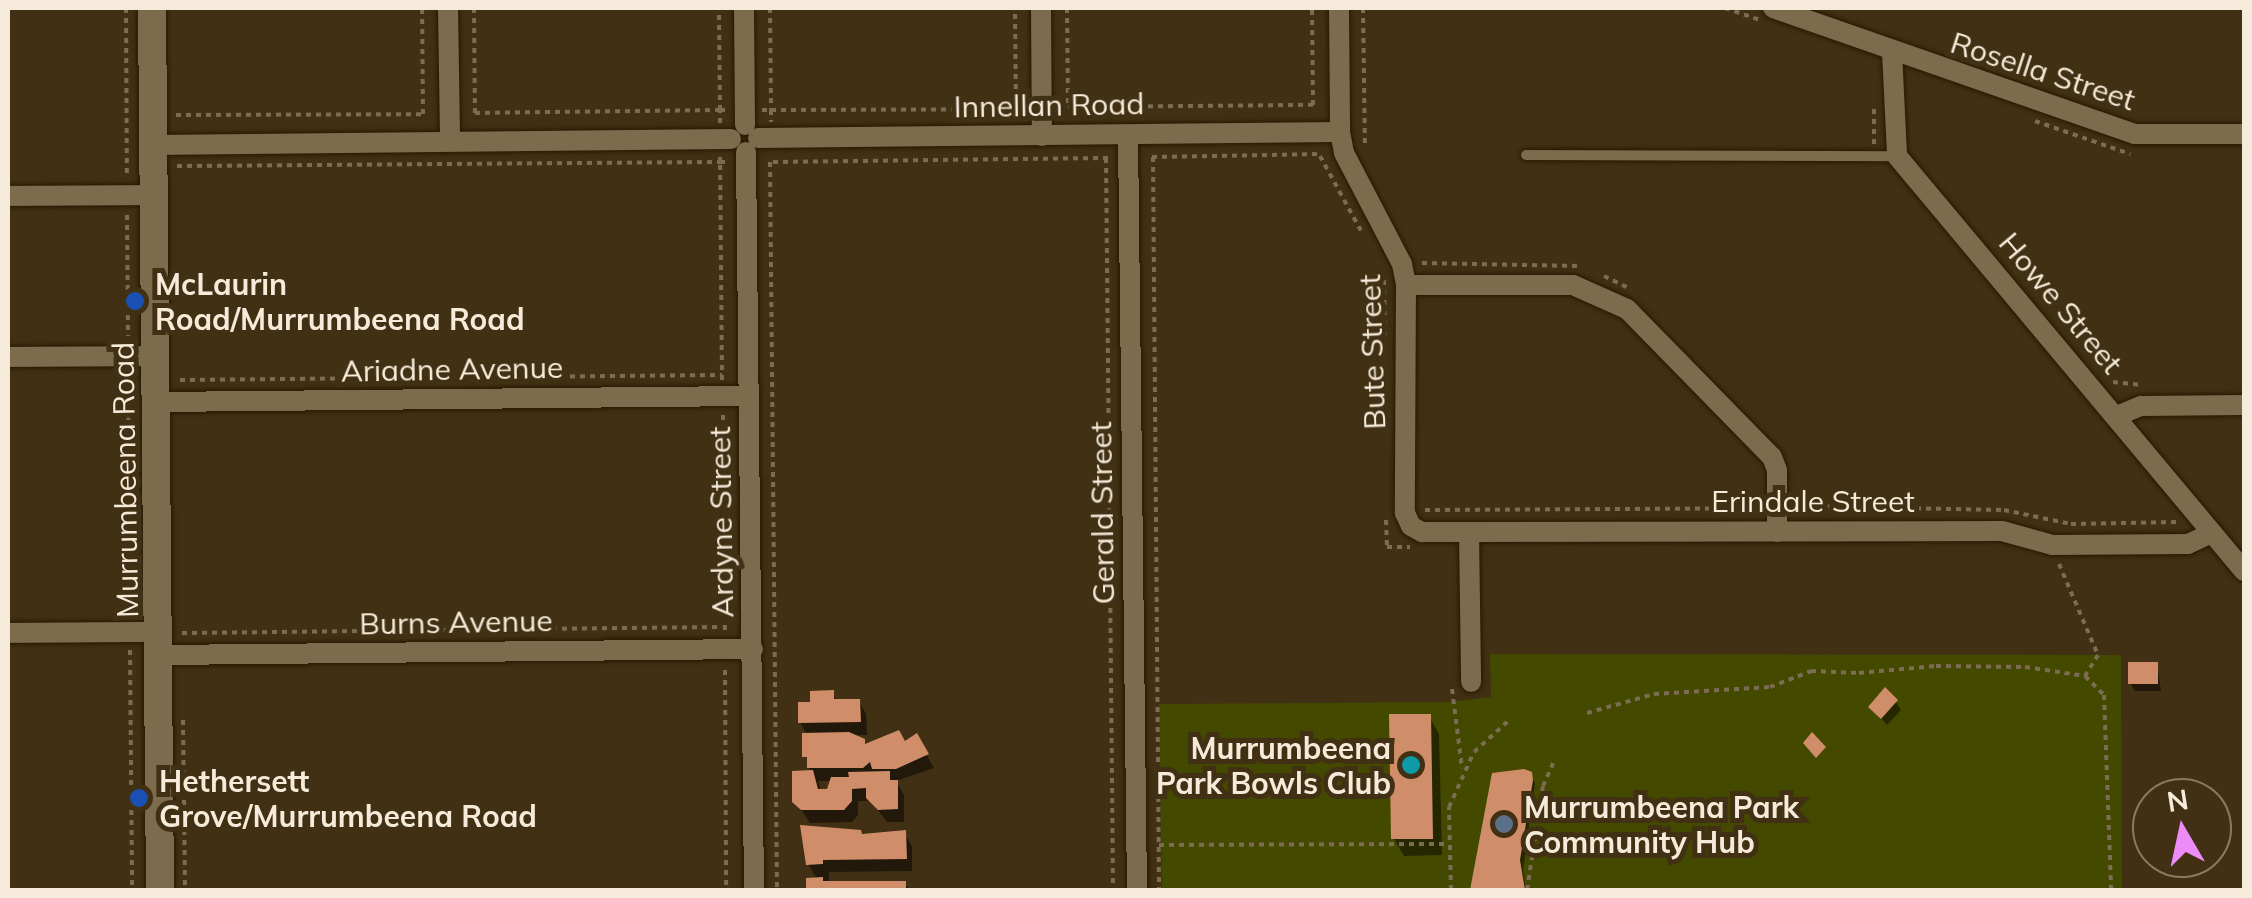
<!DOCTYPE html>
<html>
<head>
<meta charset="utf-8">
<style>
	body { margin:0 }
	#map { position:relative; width:2252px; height:898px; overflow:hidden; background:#413013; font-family:Mulish,sans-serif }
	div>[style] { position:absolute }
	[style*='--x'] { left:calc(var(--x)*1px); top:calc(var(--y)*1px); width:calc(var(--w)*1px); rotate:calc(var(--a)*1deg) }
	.green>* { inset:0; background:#444900 }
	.shadow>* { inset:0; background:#0007 }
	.building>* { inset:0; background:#d08d6a }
	.path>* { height:4px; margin-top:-2px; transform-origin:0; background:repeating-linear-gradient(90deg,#7c6c54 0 5px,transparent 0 10px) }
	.roads { filter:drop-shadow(0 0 2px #271800) drop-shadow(0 0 2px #271800) }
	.lane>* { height:10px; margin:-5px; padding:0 5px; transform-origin:5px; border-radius:5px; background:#7d6b4d }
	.street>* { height:20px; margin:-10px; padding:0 10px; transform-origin:10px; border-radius:10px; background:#7d6b4d }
	.secondary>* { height:28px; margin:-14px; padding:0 14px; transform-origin:14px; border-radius:14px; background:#7d6b4d }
	.dots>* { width:28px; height:28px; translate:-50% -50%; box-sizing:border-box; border:5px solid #413013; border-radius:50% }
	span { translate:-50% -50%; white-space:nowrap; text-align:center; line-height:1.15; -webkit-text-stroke:10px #413013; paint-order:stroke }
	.street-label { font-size:30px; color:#f6ebdb }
	.poi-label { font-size:30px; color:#f6ebdb; font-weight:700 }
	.left { translate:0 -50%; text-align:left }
	.right { translate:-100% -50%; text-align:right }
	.frame { position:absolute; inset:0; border:10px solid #f6ebdb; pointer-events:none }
	.north { position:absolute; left:2132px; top:778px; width:100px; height:100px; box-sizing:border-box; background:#413013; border:2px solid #897b63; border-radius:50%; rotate:351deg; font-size:28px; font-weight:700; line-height:40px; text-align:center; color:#f6ebdb }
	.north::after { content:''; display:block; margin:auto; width:35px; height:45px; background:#ed8cf9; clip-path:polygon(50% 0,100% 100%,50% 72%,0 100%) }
</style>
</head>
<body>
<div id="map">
	<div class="green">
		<div style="clip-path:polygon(1490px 654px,2121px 655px,2122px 890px,1162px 890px,1159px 704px,1449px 702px,1491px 697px)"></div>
	</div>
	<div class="shadow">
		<div style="clip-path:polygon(2157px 665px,2161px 691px,2135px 691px,2130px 683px)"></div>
		<div style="clip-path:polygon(evenodd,832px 693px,837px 702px,859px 701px,866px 714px,867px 735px,849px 735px,866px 746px,904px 744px,916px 737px,934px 768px,896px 781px,904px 795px,904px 822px,887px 822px,871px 801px,858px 801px,858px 815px,852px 822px,810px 823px,795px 801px,810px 773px,807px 735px,800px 722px,813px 704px,832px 693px,818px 781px,833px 781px,829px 792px,821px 792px,818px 781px)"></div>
		<div style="clip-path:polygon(1896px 702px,1901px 710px,1887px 725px,1871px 707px)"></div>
		<div style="clip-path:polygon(1429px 716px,1439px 734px,1442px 855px,1404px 856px,1394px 839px)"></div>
		<div style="clip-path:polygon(1530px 774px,1535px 783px,1523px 870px,1526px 890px,1472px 890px,1494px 775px)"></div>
		<div style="clip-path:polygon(803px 828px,862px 836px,904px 833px,912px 846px,912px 871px,829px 872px,829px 881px,905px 883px,909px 890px,807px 890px,808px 880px,818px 881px,808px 864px)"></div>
	</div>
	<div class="building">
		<div style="clip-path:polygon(2128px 662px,2158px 662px,2158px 684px,2128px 684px)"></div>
		<div style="clip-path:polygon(1885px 687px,1898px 700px,1881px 719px,1868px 707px)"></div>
		<div style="clip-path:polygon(834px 690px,834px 699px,860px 699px,861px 722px,798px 723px,798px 702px,810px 702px,810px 691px)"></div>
		<div style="clip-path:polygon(1389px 714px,1431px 714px,1433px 839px,1391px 839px)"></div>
		<div style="clip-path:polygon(899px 730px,905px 741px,917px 733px,929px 754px,896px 769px,872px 769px,870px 762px,863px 768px,807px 768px,807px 757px,802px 757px,802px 733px,849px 732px,865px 739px,865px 744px)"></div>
		<div style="clip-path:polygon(1812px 732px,1826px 747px,1816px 758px,1803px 743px)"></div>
		<div style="clip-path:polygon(1524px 769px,1532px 772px,1533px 780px,1520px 860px,1525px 890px,1470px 890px,1492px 773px)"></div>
		<div style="clip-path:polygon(813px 770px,818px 789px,827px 789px,831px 777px,849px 777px,848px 772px,890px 771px,890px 780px,898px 780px,898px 809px,878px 810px,866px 798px,866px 788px,852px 789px,852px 801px,844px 810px,801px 810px,792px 802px,792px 771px)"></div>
		<div style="clip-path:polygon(800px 825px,861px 830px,862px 834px,906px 830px,907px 859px,823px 860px,823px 864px,806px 865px)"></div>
		<div style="clip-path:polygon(823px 877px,823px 881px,906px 881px,906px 890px,806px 890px,806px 878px)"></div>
	</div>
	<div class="path">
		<div style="--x:126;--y:8;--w:168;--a:89.7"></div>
		<div style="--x:474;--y:8;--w:105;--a:89.5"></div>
		<div style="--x:475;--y:113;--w:245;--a:-0.7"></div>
		<div style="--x:720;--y:110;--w:102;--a:-90.6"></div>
		<div style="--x:770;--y:8;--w:102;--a:89.4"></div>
		<div style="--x:771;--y:110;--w:245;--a:-0.2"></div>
		<div style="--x:1016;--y:109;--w:101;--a:-90.6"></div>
		<div style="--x:1067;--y:8;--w:99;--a:89.4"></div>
		<div style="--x:1068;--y:107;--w:245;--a:-0.5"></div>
		<div style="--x:1313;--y:105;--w:97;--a:-90.6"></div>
		<div style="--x:1363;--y:8;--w:140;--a:89.2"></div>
		<div style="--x:1725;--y:8;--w:36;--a:19"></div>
		<div style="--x:1874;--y:109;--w:35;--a:90"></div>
		<div style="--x:762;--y:110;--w:9;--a:0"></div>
		<div style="--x:771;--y:110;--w:12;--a:90"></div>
		<div style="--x:176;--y:115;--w:247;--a:-0.2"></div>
		<div style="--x:423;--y:114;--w:106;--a:-90.5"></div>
		<div style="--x:2035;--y:121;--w:101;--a:19.2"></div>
		<div style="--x:720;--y:123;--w:13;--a:-90"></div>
		<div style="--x:720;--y:110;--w:7;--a:0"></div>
		<div style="--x:1320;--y:156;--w:85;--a:61.3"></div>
		<div style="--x:1152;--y:157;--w:168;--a:-1"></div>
		<div style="--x:1153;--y:157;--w:733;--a:89.53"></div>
		<div style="--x:1106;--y:158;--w:732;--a:89.45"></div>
		<div style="--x:770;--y:162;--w:728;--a:89.45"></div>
		<div style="--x:773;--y:162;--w:335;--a:-0.7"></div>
		<div style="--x:177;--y:166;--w:543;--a:-0.42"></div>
		<div style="--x:720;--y:162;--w:5;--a:-90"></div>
		<div style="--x:127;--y:215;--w:121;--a:89.5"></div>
		<div style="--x:1422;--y:263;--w:159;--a:1.1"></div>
		<div style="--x:1604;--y:276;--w:30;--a:26"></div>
		<div style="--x:1384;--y:280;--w:60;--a:89"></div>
		<div style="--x:128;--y:375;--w:241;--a:89.5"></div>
		<div style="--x:180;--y:380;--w:542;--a:-0.53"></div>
		<div style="--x:722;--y:380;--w:218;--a:-90.5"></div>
		<div style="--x:720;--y:162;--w:8;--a:0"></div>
		<div style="--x:2113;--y:382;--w:29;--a:6"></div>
		<div style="--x:723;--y:415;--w:215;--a:89.5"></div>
		<div style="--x:1796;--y:506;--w:208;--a:1.1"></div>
		<div style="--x:2004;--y:510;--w:68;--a:11.8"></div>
		<div style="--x:2071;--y:524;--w:106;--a:-1.1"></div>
		<div style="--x:1425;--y:510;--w:333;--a:-0.3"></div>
		<div style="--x:1386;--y:520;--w:27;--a:88"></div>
		<div style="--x:1387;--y:547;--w:23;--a:0"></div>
		<div style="--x:2059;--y:564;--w:99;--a:66.8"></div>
		<div style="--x:2098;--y:655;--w:25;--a:122"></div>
		<div style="--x:182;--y:633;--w:540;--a:-0.64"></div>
		<div style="--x:130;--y:650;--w:240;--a:89.5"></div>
		<div style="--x:725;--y:670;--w:220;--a:89.7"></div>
		<div style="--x:1452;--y:689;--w:80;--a:82.8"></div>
		<div style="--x:1587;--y:713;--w:70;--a:-15.8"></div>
		<div style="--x:1654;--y:694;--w:116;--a:-3.5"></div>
		<div style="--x:1770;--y:687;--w:44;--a:-21.3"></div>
		<div style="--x:1811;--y:671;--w:48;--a:2.4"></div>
		<div style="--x:1859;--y:673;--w:77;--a:-5.2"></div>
		<div style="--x:1936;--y:666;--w:89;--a:0.6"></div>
		<div style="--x:2025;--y:667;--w:61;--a:8.5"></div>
		<div style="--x:2085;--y:676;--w:27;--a:45"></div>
		<div style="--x:2104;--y:695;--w:195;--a:87.9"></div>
		<div style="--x:183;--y:720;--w:170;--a:89.3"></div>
		<div style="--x:1159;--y:845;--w:290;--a:-0.2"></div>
		<div style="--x:1451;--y:890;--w:83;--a:-91.4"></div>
		<div style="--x:1449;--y:807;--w:60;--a:-65.6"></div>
		<div style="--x:1474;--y:752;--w:45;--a:-42.3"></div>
		<div style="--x:1527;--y:890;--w:105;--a:-81.3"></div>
		<div style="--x:1543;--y:786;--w:27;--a:-66"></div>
	</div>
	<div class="roads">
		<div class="lane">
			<div style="--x:1526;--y:155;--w:370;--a:0.2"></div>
		</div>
		<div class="street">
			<div style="--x:448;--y:8;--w:132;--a:89.1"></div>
			<div style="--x:744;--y:8;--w:117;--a:89.5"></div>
			<div style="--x:1041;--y:8;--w:128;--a:89.6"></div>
			<div style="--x:1339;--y:8;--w:124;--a:89.5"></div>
			<div style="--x:1340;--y:132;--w:21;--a:79"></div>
			<div style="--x:1344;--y:153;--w:125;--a:62.4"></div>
			<div style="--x:1402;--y:264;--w:21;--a:79"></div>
			<div style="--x:1406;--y:285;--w:228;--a:90.3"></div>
			<div style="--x:1405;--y:513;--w:14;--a:65"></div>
			<div style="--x:1411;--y:526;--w:13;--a:29"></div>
			<div style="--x:1422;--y:532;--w:47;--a:0"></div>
			<div style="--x:1469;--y:532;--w:533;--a:-0.11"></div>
			<div style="--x:2002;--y:531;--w:52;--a:15.6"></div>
			<div style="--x:2052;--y:545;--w:136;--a:-0.4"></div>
			<div style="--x:2188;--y:544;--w:26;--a:-25"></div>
			<div style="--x:1773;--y:8;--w:383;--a:19.2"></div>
			<div style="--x:2135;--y:134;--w:109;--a:0"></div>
			<div style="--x:1892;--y:52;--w:104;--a:87.2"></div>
			<div style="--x:1897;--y:156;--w:541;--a:50.1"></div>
			<div style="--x:1128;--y:135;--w:755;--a:89.32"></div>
			<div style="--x:758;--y:138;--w:582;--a:-0.59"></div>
			<div style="--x:153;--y:145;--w:578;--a:-0.59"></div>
			<div style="--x:746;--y:152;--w:738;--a:89.38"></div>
			<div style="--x:8;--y:196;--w:145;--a:-0.4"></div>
			<div style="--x:1406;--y:285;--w:167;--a:0"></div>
			<div style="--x:1573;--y:285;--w:59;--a:24"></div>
			<div style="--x:1627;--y:309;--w:207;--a:45.6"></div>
			<div style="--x:1772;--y:457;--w:14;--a:69"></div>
			<div style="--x:1777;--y:470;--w:62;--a:90"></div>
			<div style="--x:8;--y:357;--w:148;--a:-0.4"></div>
			<div style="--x:157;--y:402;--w:591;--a:-0.58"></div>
			<div style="--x:2117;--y:416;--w:26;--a:-23"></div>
			<div style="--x:2141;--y:406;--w:103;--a:-0.6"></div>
			<div style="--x:1469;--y:532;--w:150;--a:89.2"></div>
			<div style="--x:8;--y:633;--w:152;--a:-0.4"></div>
			<div style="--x:160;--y:655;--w:593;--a:-0.58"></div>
		</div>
		<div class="secondary">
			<div style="--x:152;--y:8;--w:882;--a:89.48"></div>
		</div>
	</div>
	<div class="dots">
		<div style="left:135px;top:301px;background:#1a4fb4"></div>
		<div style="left:1411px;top:765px;background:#0f9aa8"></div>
		<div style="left:139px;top:798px;background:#1a4fb4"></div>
		<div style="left:1504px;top:824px;background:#5c6f8a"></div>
	</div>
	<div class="street-label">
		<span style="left:2043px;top:71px;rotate:18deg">Rosella Street</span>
		<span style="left:1049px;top:105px;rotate:-1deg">Innellan Road</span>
		<span style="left:2061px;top:303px;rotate:50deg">Howe Street</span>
		<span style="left:1372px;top:352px;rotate:-92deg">Bute Street</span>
		<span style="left:452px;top:369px;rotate:-1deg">Ariadne Avenue</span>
		<span style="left:125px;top:480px;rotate:-91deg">Murrumbeena Road</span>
		<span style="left:1813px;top:501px">Erindale Street</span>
		<span style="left:1102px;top:513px;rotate:-91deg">Gerald Street</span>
		<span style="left:721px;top:522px;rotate:-91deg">Ardyne Street</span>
		<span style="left:456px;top:622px;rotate:-1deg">Burns Avenue</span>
	</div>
	<div class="poi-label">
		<span class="left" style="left:155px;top:301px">McLaurin<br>Road/Murrumbeena Road</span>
		<span class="right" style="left:1391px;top:765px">Murrumbeena<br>Park Bowls Club</span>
		<span class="left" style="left:159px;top:798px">Hethersett<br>Grove/Murrumbeena Road</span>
		<span class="left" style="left:1524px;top:824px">Murrumbeena Park<br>Community Hub</span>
	</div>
	<div class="frame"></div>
	<div class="north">N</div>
</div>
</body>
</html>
